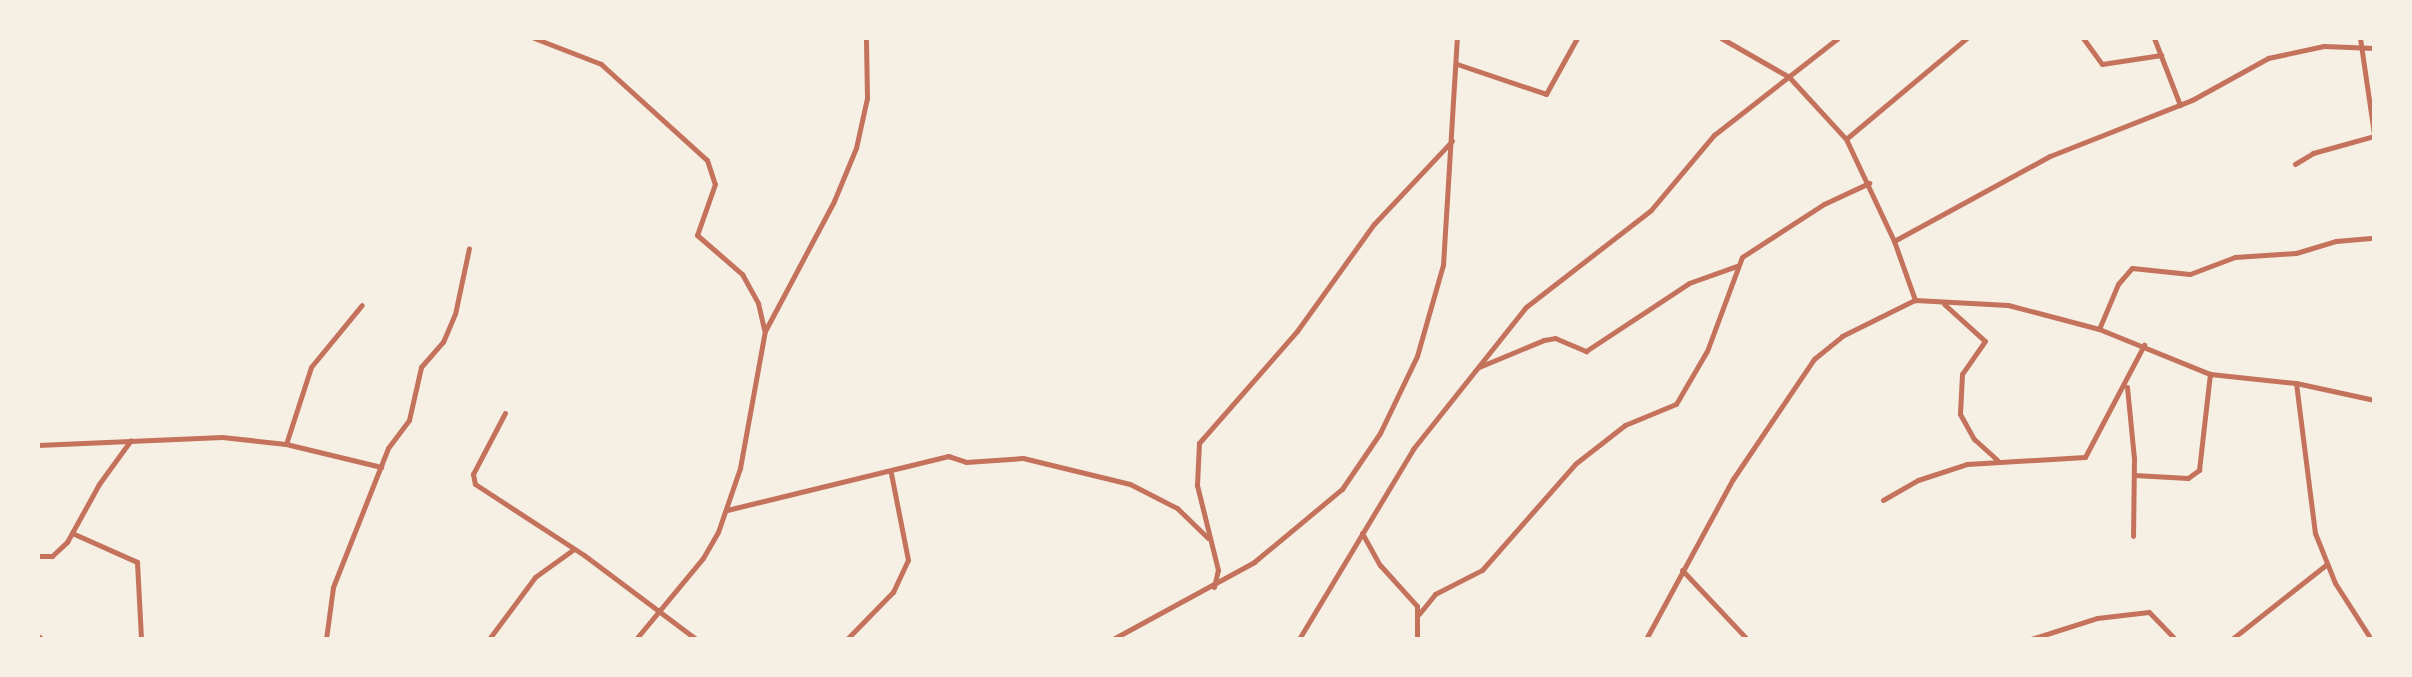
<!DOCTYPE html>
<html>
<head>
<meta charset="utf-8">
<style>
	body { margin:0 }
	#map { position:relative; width:2412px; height:677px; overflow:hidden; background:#f6efe4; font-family:Quicksand,sans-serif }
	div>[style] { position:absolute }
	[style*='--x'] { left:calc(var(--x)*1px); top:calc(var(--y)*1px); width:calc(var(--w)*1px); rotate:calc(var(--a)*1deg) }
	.minor>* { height:5px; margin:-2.5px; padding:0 2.5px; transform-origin:2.5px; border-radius:2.5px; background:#c5725c }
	span { translate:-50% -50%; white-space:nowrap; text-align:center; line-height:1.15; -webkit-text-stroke:7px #f6efe4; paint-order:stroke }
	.frame { position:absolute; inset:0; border:40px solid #f6efe4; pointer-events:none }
</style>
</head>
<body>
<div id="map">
	<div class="minor">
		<div style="--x:534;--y:38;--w:72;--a:21.2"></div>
		<div style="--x:601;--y:64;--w:143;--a:42.2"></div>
		<div style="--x:707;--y:160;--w:25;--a:72"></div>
		<div style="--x:715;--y:184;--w:54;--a:109.4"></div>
		<div style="--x:697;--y:235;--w:60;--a:40.9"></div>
		<div style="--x:742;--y:274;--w:33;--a:61"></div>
		<div style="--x:758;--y:303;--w:28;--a:77"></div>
		<div style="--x:1721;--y:38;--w:78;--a:29.8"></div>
		<div style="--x:1789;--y:77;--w:84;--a:47.4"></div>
		<div style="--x:1846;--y:139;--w:113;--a:64.8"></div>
		<div style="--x:1894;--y:241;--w:63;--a:70.4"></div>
		<div style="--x:2083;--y:38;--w:32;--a:54"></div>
		<div style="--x:2102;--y:64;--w:60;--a:-8.7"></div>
		<div style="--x:2154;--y:38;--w:72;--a:68.8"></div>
		<div style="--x:2360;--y:38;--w:97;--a:81.7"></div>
		<div style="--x:1457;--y:64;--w:94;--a:18.6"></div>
		<div style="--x:1546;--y:94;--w:64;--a:-61"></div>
		<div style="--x:1846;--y:139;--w:158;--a:-39.9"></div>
		<div style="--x:2295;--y:164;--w:21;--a:-31"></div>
		<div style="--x:2313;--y:153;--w:63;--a:-15.6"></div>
		<div style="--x:1894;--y:241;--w:178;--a:-28.6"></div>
		<div style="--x:2050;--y:156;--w:153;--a:-21.5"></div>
		<div style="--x:2192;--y:100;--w:87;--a:-28.9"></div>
		<div style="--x:2268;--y:58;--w:57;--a:-12.1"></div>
		<div style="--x:2324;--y:46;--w:50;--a:2.3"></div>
		<div style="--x:1944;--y:304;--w:55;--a:42.1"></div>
		<div style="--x:1985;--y:341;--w:40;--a:124.9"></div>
		<div style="--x:1962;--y:374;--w:40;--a:92.9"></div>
		<div style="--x:1960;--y:414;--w:29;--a:61"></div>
		<div style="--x:1974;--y:439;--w:31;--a:42"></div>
		<div style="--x:2099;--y:329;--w:49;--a:-67.1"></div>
		<div style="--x:2118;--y:284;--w:21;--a:-49"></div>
		<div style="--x:2132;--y:268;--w:58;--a:5.9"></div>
		<div style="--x:2190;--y:274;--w:48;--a:-20.7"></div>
		<div style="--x:2235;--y:257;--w:61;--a:-3.8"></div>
		<div style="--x:2296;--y:253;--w:42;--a:-16.7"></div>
		<div style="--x:2336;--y:241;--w:38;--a:-5"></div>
		<div style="--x:1479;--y:367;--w:70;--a:-22.6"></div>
		<div style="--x:1544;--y:340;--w:11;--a:-10"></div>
		<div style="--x:1555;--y:338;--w:34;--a:23"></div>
		<div style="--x:1586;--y:351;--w:123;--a:-33.4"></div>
		<div style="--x:1689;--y:283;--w:51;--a:-19.5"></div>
		<div style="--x:2296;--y:383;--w:151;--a:82.8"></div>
		<div style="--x:2315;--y:533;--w:54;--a:68.2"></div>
		<div style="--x:2335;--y:583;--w:67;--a:57.3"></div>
		<div style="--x:2127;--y:387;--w:71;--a:84.4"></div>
		<div style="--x:2134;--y:458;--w:78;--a:90.7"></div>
		<div style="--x:505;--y:413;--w:69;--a:117.7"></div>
		<div style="--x:473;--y:474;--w:10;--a:79"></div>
		<div style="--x:475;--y:484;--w:130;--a:33.1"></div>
		<div style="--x:584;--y:555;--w:140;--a:36.9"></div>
		<div style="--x:286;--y:444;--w:81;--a:-72"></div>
		<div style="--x:311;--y:367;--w:80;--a:-50.6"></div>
		<div style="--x:38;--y:445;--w:184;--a:-2.5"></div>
		<div style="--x:222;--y:437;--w:64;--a:6.2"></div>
		<div style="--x:286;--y:444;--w:98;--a:13.6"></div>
		<div style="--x:2134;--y:475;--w:54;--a:3.2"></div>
		<div style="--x:2188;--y:478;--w:14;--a:-36"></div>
		<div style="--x:2199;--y:470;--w:97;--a:-83.5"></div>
		<div style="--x:1883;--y:500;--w:40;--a:-29.7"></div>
		<div style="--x:1918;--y:480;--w:52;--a:-18.1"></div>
		<div style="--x:1967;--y:464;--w:118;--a:-3.4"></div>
		<div style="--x:2085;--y:457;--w:127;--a:-62.2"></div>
		<div style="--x:727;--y:510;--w:228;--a:-13.7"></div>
		<div style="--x:948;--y:456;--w:19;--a:18"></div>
		<div style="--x:966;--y:462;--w:57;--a:-4"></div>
		<div style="--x:1023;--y:458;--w:110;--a:13.7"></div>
		<div style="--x:1130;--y:484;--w:53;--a:27.1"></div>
		<div style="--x:1177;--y:508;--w:43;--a:44.1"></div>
		<div style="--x:72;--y:533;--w:71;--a:24"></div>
		<div style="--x:137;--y:562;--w:77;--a:87"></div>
		<div style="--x:1362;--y:533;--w:37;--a:61"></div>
		<div style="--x:1380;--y:565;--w:55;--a:47.9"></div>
		<div style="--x:1417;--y:606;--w:33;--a:90"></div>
		<div style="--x:38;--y:556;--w:14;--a:0"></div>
		<div style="--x:52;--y:556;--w:21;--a:-43"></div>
		<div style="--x:67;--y:542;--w:66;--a:-61.1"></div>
		<div style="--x:99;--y:484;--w:54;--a:-54"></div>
		<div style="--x:1682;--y:570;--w:95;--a:46.7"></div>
		<div style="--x:1214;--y:587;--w:17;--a:-77"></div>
		<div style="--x:1218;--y:570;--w:88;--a:-103.9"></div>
		<div style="--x:1197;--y:485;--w:42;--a:-87.3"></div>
		<div style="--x:1199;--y:443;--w:149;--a:-48.8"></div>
		<div style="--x:1297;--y:331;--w:132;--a:-54.3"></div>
		<div style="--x:1374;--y:224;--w:114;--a:-46.8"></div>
		<div style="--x:1419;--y:614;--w:26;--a:-51"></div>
		<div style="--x:1435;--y:594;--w:53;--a:-27.1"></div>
		<div style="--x:1482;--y:570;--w:141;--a:-48.7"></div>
		<div style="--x:1575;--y:464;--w:63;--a:-38"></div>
		<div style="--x:1625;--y:425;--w:55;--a:-22.4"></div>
		<div style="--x:1676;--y:404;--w:61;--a:-59.7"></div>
		<div style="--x:1707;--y:351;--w:100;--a:-69.6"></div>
		<div style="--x:1742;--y:257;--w:98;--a:-32.9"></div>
		<div style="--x:1824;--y:204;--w:50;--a:-25"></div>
		<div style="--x:38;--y:636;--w:5;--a:37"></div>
		<div style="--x:326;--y:639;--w:52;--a:-82.3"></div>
		<div style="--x:333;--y:587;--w:149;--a:-68.4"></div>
		<div style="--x:388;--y:448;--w:35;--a:-53"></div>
		<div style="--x:409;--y:420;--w:54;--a:-77.2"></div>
		<div style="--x:421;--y:367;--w:33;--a:-49"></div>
		<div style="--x:443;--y:342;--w:30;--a:-67"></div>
		<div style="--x:455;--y:314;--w:67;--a:-78"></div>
		<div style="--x:489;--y:639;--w:77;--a:-53.4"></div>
		<div style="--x:535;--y:577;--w:48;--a:-35.7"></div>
		<div style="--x:636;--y:639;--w:105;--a:-50.4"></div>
		<div style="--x:703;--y:558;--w:30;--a:-60"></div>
		<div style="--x:718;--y:532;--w:68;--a:-71"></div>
		<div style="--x:740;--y:468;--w:139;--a:-79.7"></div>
		<div style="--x:765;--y:331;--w:147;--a:-62"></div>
		<div style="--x:834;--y:201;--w:57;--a:-67.5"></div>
		<div style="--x:856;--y:148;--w:51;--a:-77.6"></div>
		<div style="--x:867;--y:98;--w:60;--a:-91"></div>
		<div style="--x:847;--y:639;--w:66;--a:-45.6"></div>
		<div style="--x:893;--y:592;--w:35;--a:-65"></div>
		<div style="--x:908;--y:560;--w:89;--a:-101.1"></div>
		<div style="--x:1113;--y:639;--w:161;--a:-28.6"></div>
		<div style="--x:1254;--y:562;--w:114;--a:-39.7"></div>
		<div style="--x:1342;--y:489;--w:68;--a:-55.8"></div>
		<div style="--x:1380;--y:433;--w:85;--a:-64.3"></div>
		<div style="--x:1417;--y:356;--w:95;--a:-74.1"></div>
		<div style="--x:1443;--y:265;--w:227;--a:-86.5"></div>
		<div style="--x:1299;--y:639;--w:222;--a:-59"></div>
		<div style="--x:1413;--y:449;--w:181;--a:-51.5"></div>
		<div style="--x:1526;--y:307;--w:158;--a:-37.8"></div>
		<div style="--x:1651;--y:210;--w:98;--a:-50"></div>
		<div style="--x:1714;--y:135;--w:157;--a:-38"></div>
		<div style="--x:1646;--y:639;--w:182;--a:-61.5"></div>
		<div style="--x:1733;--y:479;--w:145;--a:-56"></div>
		<div style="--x:1814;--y:359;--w:36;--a:-39"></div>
		<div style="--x:1842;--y:336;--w:81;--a:-26.3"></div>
		<div style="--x:1915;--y:300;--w:93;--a:3.1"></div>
		<div style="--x:2008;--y:305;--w:94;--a:14.8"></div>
		<div style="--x:2099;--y:329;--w:120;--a:22.1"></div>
		<div style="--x:2210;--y:374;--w:86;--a:6"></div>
		<div style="--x:2296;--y:383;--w:80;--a:12.3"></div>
		<div style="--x:2031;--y:639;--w:69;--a:-17.7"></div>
		<div style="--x:2097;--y:618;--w:52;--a:-6.6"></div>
		<div style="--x:2149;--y:612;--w:37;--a:46"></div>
		<div style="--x:2232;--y:639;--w:121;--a:-38.3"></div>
	</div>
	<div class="frame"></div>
</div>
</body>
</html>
